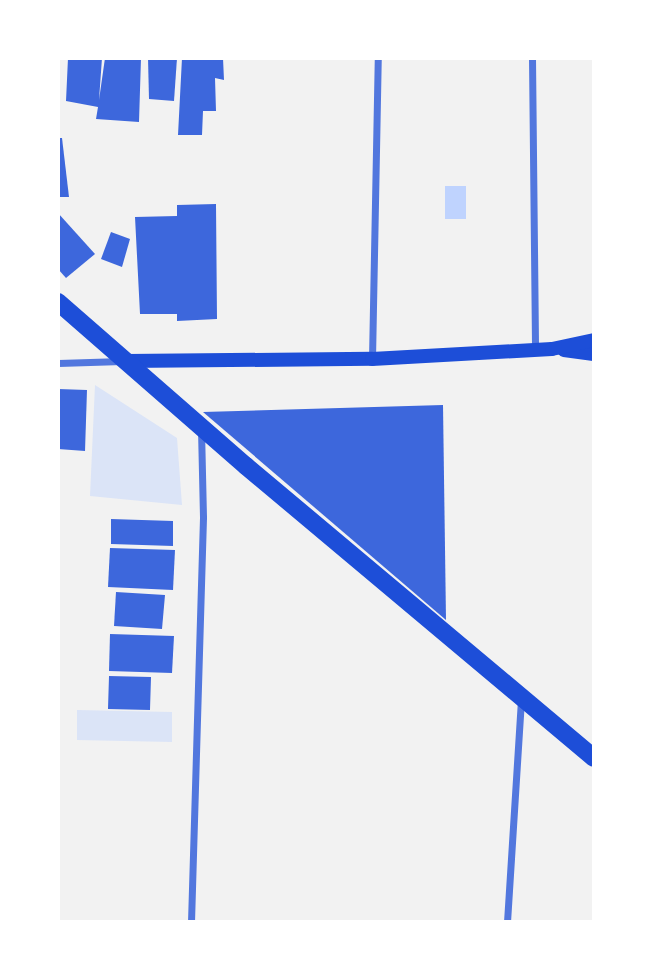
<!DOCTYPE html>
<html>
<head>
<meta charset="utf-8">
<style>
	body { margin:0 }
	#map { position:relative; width:652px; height:980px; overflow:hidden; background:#f2f2f2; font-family:Roboto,sans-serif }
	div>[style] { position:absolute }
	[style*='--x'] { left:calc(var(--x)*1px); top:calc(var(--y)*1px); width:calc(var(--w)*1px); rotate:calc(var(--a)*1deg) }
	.green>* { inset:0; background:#dbe4f7 }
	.water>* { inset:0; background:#bfd3fe }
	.building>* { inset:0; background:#3d67dc }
	.minor>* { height:7px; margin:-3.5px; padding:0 3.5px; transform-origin:3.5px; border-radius:3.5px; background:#5277de }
	.secondary>* { height:14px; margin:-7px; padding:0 7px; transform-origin:7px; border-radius:7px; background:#1d4ed8 }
	.primary>* { height:18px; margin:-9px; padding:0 9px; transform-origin:9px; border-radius:9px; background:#1d4ed8 }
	span { translate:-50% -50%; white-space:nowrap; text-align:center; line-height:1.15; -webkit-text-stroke:5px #fff; paint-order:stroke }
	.frame { position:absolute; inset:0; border:60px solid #fff; pointer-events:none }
</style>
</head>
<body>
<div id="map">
	<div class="green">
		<div style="clip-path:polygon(95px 385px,177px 438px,182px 505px,90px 496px)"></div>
		<div style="clip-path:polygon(77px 710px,172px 712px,172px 742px,77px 740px)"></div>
	</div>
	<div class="water">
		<div style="clip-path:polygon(445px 186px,466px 186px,466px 219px,445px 219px)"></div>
	</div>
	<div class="building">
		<div style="clip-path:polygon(68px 58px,102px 58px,99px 100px,105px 58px,141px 58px,139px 122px,96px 119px,98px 107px,66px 101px)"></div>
		<div style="clip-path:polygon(148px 58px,177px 58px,174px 101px,149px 99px)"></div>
		<div style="clip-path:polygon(182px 58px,223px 58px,224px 80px,215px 78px,216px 111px,203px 111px,202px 135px,178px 135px)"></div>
		<div style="clip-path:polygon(58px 138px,62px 138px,69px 197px,58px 197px)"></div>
		<div style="clip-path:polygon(216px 204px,217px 319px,177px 321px,177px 314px,140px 314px,135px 217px,177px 216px,177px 205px)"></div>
		<div style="clip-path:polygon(58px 213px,95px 254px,66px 278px,58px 269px)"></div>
		<div style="clip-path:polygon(111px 232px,130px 239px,122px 267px,101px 259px)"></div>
		<div style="clip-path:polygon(58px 389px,87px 390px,85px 451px,58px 449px)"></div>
		<div style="clip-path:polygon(443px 405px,446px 620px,203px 412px)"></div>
		<div style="clip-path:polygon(111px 519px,173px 521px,173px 546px,111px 544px)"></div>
		<div style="clip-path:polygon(110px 548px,175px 550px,173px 590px,108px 587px)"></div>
		<div style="clip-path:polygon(116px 592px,165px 595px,162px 629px,114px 626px)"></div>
		<div style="clip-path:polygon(110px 634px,174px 636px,172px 673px,109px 671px)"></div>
		<div style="clip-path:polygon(109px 676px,151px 677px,150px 710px,108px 709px)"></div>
	</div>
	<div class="minor">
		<div style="--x:532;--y:58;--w:291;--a:89.4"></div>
		<div style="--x:372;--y:359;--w:301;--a:-88.9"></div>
		<div style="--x:58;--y:363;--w:64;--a:-1.8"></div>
		<div style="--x:191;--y:922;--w:405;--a:-88.3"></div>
		<div style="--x:203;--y:517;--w:85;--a:-91.3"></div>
		<div style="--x:507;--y:922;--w:222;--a:-86.4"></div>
	</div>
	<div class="secondary">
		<div style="--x:564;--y:350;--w:30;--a:8"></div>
		<div style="--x:126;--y:361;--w:246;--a:-0.5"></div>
		<div style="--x:372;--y:359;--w:180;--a:-3.2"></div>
		<div style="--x:552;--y:349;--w:43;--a:-12.1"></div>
	</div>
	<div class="primary">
		<div style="--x:58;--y:302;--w:249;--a:41.1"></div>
		<div style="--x:246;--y:466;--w:454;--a:40"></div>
	</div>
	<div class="frame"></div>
</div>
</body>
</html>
